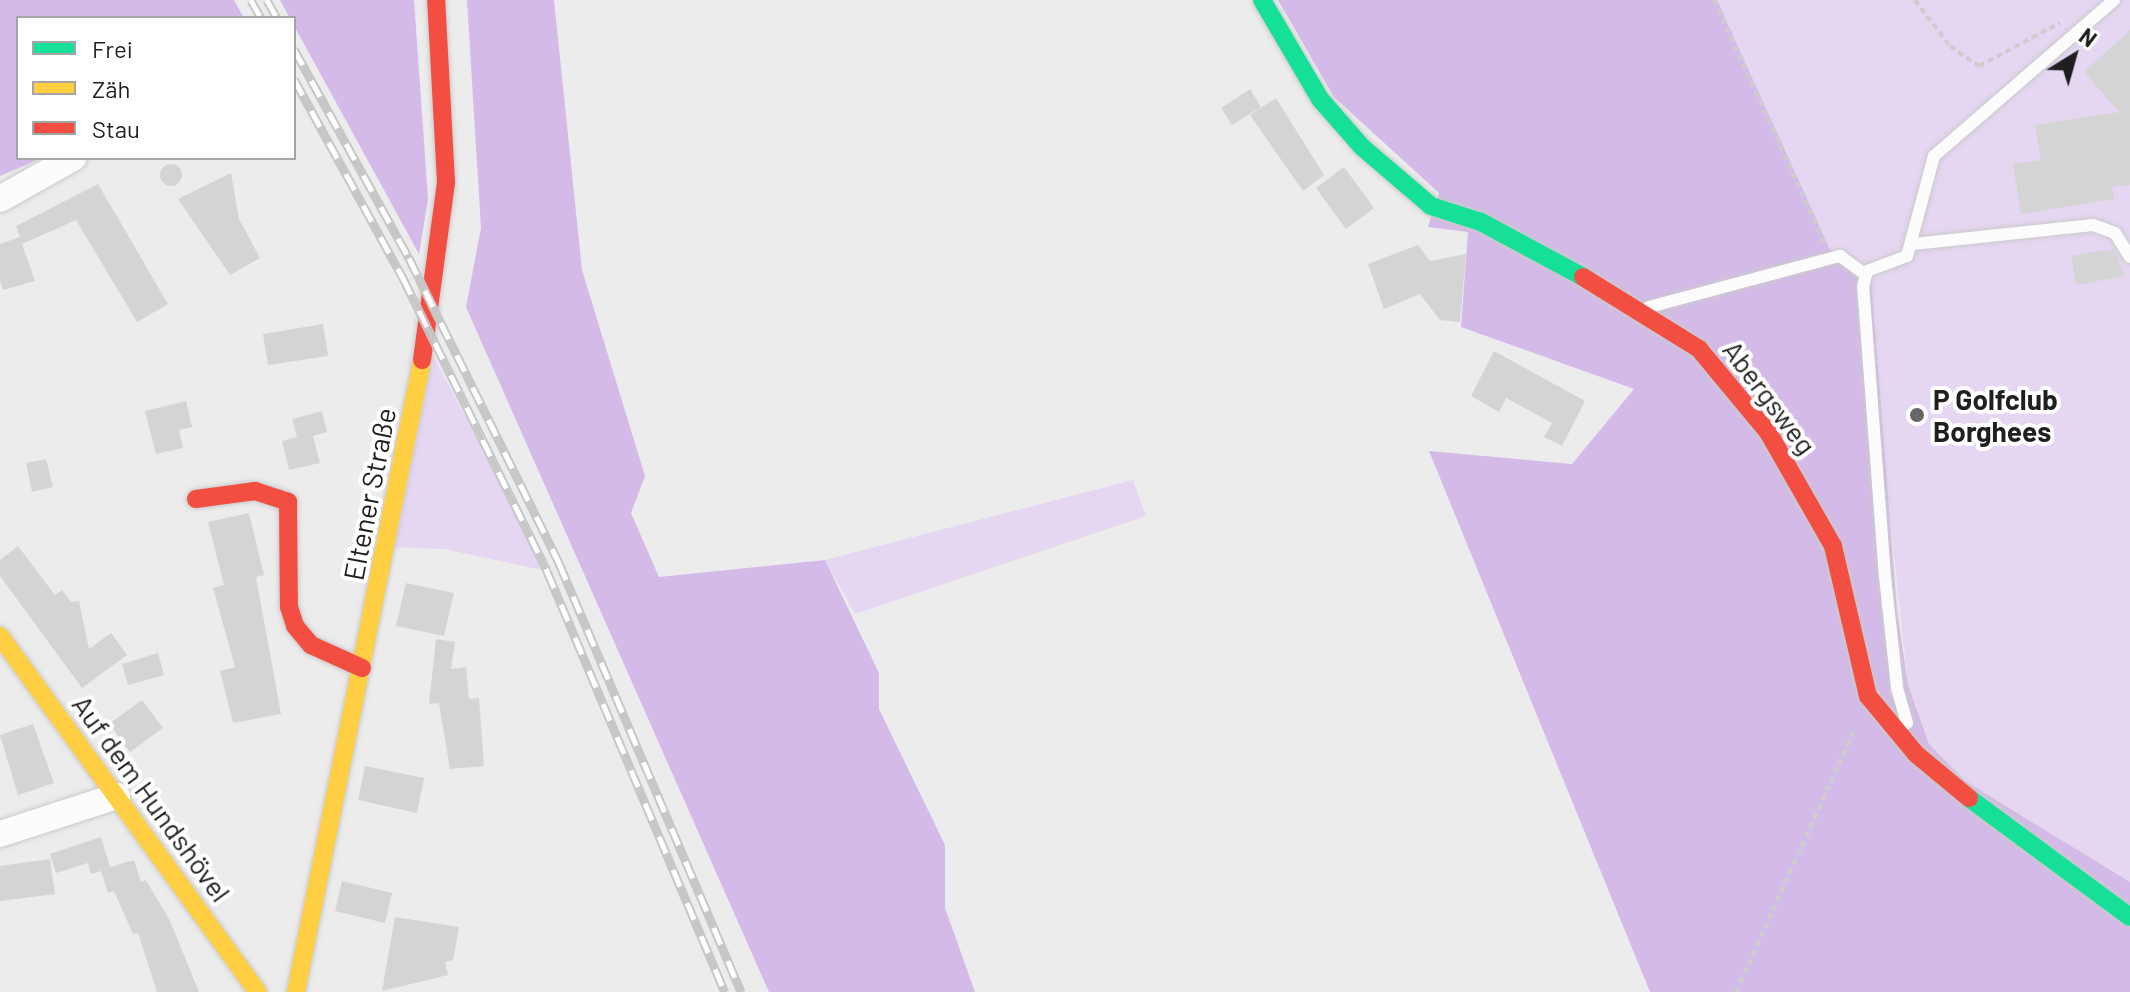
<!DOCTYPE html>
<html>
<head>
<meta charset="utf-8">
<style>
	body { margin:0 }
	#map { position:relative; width:2130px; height:992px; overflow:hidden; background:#edeced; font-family:Barlow,sans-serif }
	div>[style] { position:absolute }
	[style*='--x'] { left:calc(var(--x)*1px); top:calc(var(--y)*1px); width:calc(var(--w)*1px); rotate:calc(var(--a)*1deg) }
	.green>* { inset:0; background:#e5d6f2 }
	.forest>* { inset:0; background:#d4bae8 }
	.building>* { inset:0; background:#d5d4d5 }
	.round { border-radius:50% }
	.path>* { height:4px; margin-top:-2px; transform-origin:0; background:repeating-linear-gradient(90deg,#cdcdcd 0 6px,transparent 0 10px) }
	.roads { filter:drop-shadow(0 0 2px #cacacb) drop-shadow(0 0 2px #cacacb) }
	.lane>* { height:12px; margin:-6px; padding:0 6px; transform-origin:6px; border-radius:6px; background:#fcfcfc }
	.street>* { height:26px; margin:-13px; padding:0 13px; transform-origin:13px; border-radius:13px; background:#fcfcfc }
	.fast>* { height:18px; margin:-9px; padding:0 9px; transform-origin:9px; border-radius:9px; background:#16e098 }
	.slow>* { height:18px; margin:-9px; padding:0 9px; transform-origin:9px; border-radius:9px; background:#ffcf43 }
	.jam>* { height:18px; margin:-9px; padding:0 9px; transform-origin:9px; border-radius:9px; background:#f24e42 }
	.rail>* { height:9px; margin-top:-4.5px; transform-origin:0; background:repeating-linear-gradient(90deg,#fff 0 18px,#c8c7c8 0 36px); box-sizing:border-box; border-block:2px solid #c8c7c8 }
	.dots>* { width:22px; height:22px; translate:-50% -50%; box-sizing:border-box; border:4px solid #fff; border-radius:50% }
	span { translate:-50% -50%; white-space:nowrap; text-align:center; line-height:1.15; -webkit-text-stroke:8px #fff; paint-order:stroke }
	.street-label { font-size:28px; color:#1f1f20 }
	.poi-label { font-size:28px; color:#1f1f20; font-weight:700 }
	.left { translate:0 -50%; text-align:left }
	.legend { position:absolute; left:16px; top:16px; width:280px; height:144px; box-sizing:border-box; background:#fff; border:2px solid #a5a5a6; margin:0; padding:10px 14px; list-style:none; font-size:24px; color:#1f1f20 }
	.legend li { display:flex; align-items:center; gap:16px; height:40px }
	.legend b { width:40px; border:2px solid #a5a5a6 }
	.north { position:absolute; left:2034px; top:16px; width:80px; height:80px; -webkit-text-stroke:6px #fff; paint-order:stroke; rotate:37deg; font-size:22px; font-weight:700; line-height:32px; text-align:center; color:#1f1f20 }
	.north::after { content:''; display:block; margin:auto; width:28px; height:36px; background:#1f1f20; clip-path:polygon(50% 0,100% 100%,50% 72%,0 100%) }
</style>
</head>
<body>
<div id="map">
	<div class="green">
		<div style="clip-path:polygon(1717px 0,2130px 0,2130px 882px,1965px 781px,1929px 744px,1908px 685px,1887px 489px,1833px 256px)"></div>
		<div style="clip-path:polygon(426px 342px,547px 571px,444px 549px,388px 547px)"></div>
		<div style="clip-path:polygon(1133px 480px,1146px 516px,855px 614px,825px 560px)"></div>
	</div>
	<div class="forest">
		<div style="clip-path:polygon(0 0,234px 0,244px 18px,18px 18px,18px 158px,42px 158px,0 176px)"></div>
		<div style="clip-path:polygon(280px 0,414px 0,428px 199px,419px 254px)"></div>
		<div style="clip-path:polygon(467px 0,554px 0,582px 270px,645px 476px,631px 513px,659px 577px,825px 560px,879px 673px,879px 709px,945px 845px,945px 908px,975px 992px,769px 992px,466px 307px,481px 228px)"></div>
		<div style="clip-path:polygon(1278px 0,1717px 0,1833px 256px,1871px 279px,1897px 611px,1908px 685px,1929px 744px,1965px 781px,2130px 882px,2130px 992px,1650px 992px,1429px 451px,1572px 464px,1634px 389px,1461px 327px,1468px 232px,1428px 227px,1439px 193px,1334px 97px)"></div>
	</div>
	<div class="building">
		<div style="clip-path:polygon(2130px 30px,2130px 185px,2112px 187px,2114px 199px,2021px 214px,2013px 164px,2041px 160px,2035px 125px,2119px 112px,2084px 72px)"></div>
		<div style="clip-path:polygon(1250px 89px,1261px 107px,1232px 125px,1221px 108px)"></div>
		<div style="clip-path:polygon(1276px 98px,1324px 175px,1303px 191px,1250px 115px)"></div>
		<div class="round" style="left:160px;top:164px;width:22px;height:22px"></div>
		<div style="clip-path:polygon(1344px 167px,1374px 208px,1346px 229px,1316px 188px)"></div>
		<div style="clip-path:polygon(231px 173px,239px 219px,260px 258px,230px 275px,178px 199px)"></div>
		<div style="clip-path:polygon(98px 184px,168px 304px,137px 322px,76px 220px,22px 244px,35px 281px,3px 290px,0 281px,0 244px,20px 237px,16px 226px)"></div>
		<div style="clip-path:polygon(1418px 245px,1430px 261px,1466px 254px,1460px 322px,1440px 320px,1420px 294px,1384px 309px,1368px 264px)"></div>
		<div style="clip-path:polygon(2114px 249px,2125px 276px,2076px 285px,2071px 256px)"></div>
		<div style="clip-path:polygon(323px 324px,328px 356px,268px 365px,263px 334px)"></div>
		<div style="clip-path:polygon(1494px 351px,1585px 401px,1562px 446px,1544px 437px,1552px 423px,1506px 398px,1499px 412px,1471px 396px)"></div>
		<div style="clip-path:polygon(186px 401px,192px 427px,179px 430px,183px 448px,156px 454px,145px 411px)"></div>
		<div style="clip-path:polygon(322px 411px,327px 432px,313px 436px,320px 463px,289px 470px,282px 441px,297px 437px,292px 419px)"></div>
		<div style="clip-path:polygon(46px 459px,53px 487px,32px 492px,26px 463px)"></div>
		<div style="clip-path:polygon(249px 513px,264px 575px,256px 577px,281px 714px,233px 723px,220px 671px,235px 667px,213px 588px,224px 585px,208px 522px)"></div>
		<div style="clip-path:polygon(18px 546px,55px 595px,62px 590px,71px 602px,79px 601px,89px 649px,111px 633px,127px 655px,82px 688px,0 576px,0 560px)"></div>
		<div style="clip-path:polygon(406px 583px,454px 593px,444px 636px,396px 626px)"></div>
		<div style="clip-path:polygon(436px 639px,455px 642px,451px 669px,466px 667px,469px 699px,479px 698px,484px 766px,450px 769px,439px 703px,429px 704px)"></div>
		<div style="clip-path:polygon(158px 653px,164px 675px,128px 685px,122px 664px)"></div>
		<div style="clip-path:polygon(142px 700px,163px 728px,130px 752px,109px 724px)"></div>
		<div style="clip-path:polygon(33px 724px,54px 783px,18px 795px,0 735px)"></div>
		<div style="clip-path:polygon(365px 766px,424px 778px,417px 813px,358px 800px)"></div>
		<div style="clip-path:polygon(101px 837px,110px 867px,101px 870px,134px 860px,141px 882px,146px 880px,170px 921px,199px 992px,157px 992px,138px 933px,133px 934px,114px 891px,108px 893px,101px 871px,91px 874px,88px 863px,56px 873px,50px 854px)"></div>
		<div style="clip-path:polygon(50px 859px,55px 894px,0 901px,0 866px)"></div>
		<div style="clip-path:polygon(342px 881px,392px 893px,385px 923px,335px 911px)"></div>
		<div style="clip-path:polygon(395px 917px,459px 927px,453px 960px,445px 962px,448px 975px,382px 991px)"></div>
	</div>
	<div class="path">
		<div style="--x:1714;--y:0;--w:266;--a:65.6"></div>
		<div style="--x:1915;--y:0;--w:58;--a:52.7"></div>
		<div style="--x:1950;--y:46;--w:35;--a:35"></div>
		<div style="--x:1979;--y:66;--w:92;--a:-28"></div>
		<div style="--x:1736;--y:992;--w:290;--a:-65.7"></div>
	</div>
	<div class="roads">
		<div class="lane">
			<div style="--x:1913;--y:244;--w:181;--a:-6"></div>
			<div style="--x:2093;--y:225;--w:23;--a:20"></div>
			<div style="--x:2115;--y:233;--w:28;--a:58"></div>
			<div style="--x:1649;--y:307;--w:198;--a:-15"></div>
			<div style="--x:1840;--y:256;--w:32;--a:36"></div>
			<div style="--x:1907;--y:723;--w:37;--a:-106"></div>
			<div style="--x:1897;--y:687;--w:111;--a:-96.2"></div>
			<div style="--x:1885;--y:577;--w:291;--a:-94.3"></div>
			<div style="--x:1863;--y:287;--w:16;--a:-76"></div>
			<div style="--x:1867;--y:271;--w:43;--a:-20.6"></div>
			<div style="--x:1907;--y:256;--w:104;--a:-74.9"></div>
			<div style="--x:1934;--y:156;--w:238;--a:-40.9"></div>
		</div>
		<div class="street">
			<div style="--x:0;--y:199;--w:84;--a:-29.3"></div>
			<div style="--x:0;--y:834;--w:123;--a:-18"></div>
		</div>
		<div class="fast">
			<div style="--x:1262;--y:0;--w:115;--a:59.6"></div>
			<div style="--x:1320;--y:99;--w:64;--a:48.8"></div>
			<div style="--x:1362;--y:147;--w:91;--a:40.5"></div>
			<div style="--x:1431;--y:206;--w:52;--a:17.7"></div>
			<div style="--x:1481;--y:222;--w:116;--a:28.3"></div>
			<div style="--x:1969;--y:798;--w:200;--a:36.5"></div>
		</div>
		<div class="slow">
			<div style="--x:0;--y:636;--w:440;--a:54.1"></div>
			<div style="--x:296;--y:992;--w:644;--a:-78.72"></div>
		</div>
		<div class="jam">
			<div style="--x:1583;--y:277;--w:137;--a:31.8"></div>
			<div style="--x:1699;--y:349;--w:108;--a:50.3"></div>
			<div style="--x:1768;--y:432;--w:131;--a:60.3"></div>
			<div style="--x:1833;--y:546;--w:154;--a:76.9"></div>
			<div style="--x:1868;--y:696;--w:75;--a:50.4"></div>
			<div style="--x:1916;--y:754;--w:69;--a:39.7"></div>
			<div style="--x:422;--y:360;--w:180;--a:-82.3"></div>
			<div style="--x:446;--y:182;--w:182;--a:-93.1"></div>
			<div style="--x:196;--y:499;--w:60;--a:-7.7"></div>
			<div style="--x:255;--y:491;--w:35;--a:18"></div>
			<div style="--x:288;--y:502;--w:105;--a:89.5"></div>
			<div style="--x:289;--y:607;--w:20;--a:72"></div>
			<div style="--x:295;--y:626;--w:25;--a:50"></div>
			<div style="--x:311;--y:645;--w:56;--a:24.3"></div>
		</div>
	</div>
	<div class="rail">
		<div style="--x:251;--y:0;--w:21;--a:61"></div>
		<div style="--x:267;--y:0;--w:21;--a:61"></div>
		<div style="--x:294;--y:49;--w:239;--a:61.2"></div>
		<div style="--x:409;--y:258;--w:340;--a:63.8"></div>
		<div style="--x:559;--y:563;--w:466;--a:67"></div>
		<div style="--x:294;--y:79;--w:227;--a:61.3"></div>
		<div style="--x:403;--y:278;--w:326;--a:63.8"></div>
		<div style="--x:547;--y:571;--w:457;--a:67.1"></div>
	</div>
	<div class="dots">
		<div style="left:1917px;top:415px;background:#676768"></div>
	</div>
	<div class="street-label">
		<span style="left:1770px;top:397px;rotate:53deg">Abergsweg</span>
		<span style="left:369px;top:494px;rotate:-79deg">Eltener Straße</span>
		<span style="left:152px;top:798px;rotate:54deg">Auf dem Hundshövel</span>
	</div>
	<div class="poi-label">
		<span class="left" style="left:1933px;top:415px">P Golfclub<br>Borghees</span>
	</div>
	<ul class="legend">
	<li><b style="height:10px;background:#16e098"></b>Frei</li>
	<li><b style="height:10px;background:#ffcf43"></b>Zäh</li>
	<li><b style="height:10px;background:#f24e42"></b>Stau</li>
	</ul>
	<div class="north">N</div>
</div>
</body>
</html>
